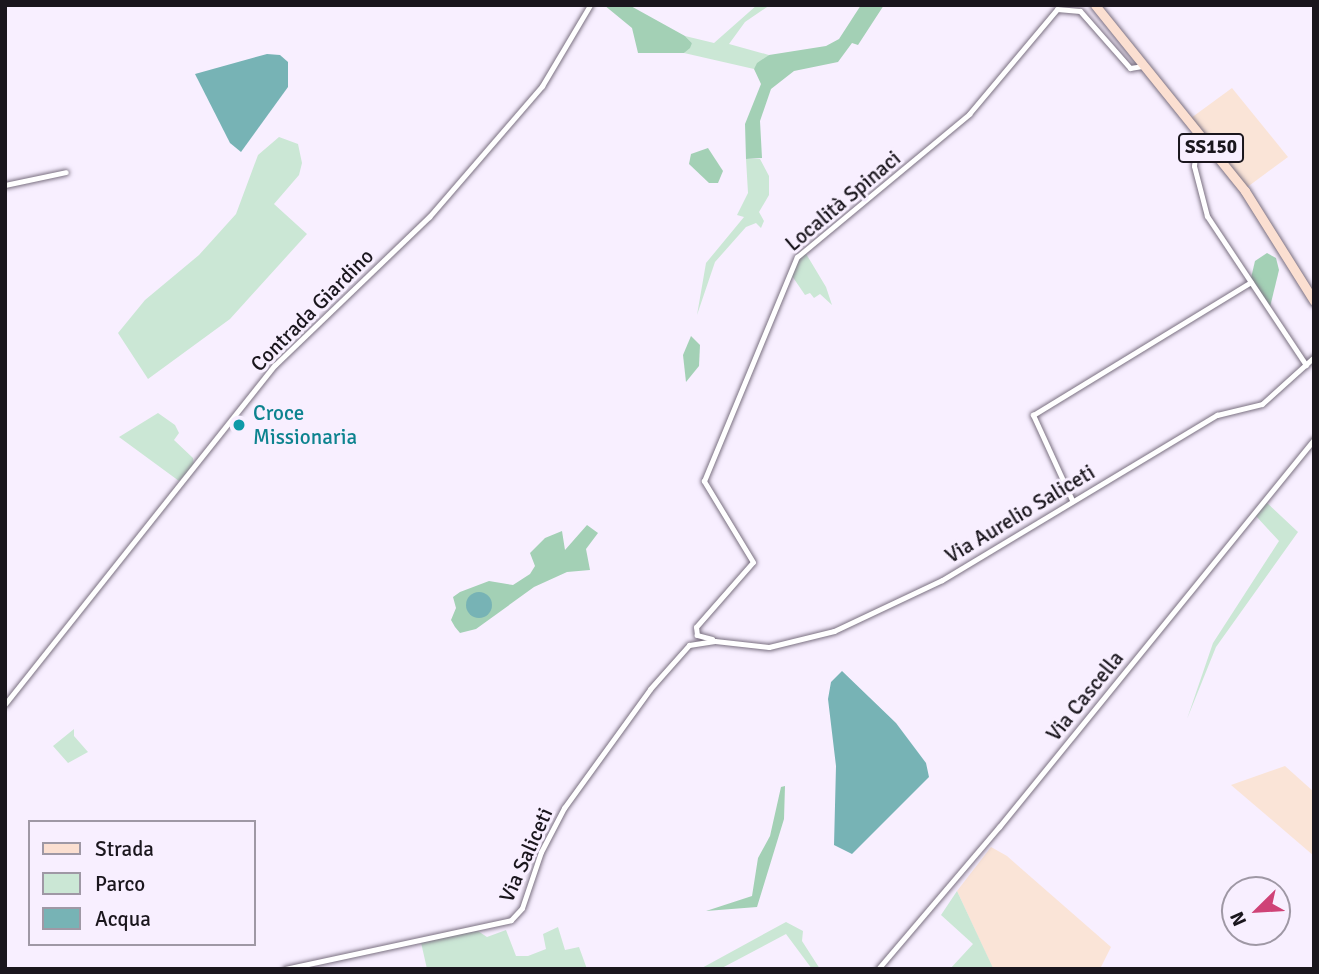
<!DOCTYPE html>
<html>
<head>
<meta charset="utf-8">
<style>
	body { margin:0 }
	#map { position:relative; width:1319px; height:974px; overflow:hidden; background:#f8efff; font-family:Signika,sans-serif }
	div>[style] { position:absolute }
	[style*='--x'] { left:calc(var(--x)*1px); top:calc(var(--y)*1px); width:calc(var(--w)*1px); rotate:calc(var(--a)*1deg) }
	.industrial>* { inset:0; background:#fae4d7 }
	.green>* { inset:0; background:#cbe7d5 }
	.forest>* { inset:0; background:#a3d0b5 }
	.water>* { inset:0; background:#77b3b5 }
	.round { border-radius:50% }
	.roads { filter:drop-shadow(0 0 2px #7a7081) drop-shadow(0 0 2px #7a7081) }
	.minor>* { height:5px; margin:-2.5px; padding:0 2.5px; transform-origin:2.5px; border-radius:2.5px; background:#fff }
	.primary>* { height:9px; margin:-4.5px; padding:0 4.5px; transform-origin:4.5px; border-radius:4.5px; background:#fbdfd1 }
	.dots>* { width:19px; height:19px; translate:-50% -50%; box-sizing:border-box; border:4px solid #f8efff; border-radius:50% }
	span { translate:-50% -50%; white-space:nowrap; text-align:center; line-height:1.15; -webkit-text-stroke:6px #f8efff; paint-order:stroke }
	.shield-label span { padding:2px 5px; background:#f8efff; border:2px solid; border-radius:5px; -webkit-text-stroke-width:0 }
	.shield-label { font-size:19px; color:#1a161d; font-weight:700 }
	.street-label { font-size:21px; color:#1a161d }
	.culture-label { font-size:21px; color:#0d838f }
	.left { translate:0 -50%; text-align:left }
	.frame { position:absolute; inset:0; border:7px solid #1a161d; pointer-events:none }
	.legend { position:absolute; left:28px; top:820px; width:228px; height:126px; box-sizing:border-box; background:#f8efff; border:2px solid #9f98a5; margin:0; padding:9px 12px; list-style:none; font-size:21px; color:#1a161d }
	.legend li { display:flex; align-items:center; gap:14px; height:35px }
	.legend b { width:35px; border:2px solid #9f98a5 }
	.north { position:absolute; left:1221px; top:876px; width:70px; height:70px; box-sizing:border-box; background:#f8efff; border:2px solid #9f98a5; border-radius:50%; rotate:246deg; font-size:19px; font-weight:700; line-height:28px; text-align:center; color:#1a161d }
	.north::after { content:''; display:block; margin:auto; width:24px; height:32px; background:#cf4377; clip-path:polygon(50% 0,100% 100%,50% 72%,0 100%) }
</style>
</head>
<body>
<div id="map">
	<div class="industrial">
		<div style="clip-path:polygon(1232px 88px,1288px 157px,1246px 188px,1191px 118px)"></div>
		<div style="clip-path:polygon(1285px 766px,1314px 792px,1314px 856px,1231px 785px)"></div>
		<div style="clip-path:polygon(991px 847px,1007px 856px,1111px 947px,1100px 969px,993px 969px,957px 891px)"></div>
	</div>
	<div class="green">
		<div style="clip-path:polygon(757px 5px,770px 5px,745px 22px,729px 44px,769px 55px,754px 69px,684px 53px,692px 43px,685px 36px,714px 43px)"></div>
		<div style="clip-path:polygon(279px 137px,298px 144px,302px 163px,299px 175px,274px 204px,307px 234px,230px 319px,148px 379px,118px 333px,145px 300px,199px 255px,236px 214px,258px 155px)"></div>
		<div style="clip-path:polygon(746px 159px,760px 159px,769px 176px,769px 195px,759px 212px,764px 221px,761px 228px,756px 223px,746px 227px,715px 262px,697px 315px,706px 263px,744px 217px,737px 215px,748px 193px)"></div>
		<div style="clip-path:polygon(805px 252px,826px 287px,832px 305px,820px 294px,814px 298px,810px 293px,805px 295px,790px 273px)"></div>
		<div style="clip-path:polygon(158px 413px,175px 425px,179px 433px,174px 440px,193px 458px,194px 465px,179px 481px,119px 437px)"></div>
		<div style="clip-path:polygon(1265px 501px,1298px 532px,1216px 647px,1187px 719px,1213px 643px,1279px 541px,1255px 515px)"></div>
		<div style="clip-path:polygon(74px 729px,74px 736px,88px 752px,68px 763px,53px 746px)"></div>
		<div style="clip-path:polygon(957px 891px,993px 968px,993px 969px,950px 969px,973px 944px,941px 915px)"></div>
		<div style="clip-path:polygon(786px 922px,803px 931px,802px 941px,820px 969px,812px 969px,786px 934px,720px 969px,700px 969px)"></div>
		<div style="clip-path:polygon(558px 927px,565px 950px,579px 947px,587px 969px,427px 969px,420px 938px,478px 931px,487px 937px,506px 930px,516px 956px,528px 956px,546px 949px,543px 934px)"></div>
	</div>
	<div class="forest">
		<div style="clip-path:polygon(604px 5px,629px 5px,685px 36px,692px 43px,690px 48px,684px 53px,638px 53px,632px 28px)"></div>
		<div style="clip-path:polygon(861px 5px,884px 5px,858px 45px,852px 43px,838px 62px,794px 71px,771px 89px,760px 121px,762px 158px,746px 159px,745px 124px,761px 84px,754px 69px,757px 63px,769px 55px,826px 46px,839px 39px)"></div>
		<div style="clip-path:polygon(708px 148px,723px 171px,718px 183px,709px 183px,689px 164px,691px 154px)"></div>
		<div style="clip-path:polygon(1267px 253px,1276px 258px,1279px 270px,1270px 307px,1251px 278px,1255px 261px)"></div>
		<div style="clip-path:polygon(691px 336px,700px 345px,699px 366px,686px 382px,683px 355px)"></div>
		<div style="clip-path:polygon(587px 525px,598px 533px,586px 549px,590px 570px,567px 572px,534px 587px,476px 629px,460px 633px,455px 627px,451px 620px,456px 608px,453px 597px,460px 592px,489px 581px,513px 585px,530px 574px,535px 566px,530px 553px,545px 538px,562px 531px,565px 550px)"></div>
		<div style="clip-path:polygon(785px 786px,784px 819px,757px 907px,706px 911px,752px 896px,758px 858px,770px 836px,781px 787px)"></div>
	</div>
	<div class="water">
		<div style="clip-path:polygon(267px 54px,280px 55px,288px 62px,288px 87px,241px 152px,230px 143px,195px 74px)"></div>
		<div class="round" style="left:466px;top:592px;width:26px;height:26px"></div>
		<div style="clip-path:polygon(842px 671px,896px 723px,926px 763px,929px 777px,852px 854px,834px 845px,836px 766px,828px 699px,831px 682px)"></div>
	</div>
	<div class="roads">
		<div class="minor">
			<div style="--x:1198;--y:133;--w:33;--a:97"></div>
			<div style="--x:1194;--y:166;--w:52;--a:75.4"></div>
			<div style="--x:1207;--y:216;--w:179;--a:56.4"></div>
			<div style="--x:5;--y:185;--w:62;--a:-12"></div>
			<div style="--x:1072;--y:500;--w:94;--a:-114.6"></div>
			<div style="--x:1033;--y:415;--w:255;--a:-31.4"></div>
			<div style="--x:712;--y:639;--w:16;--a:-165"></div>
			<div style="--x:697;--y:635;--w:8;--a:-97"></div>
			<div style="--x:696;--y:627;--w:86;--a:-48.8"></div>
			<div style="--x:753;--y:562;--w:95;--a:-121.2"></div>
			<div style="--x:704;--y:481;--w:243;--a:-67.5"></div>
			<div style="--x:797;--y:257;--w:224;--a:-39.7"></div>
			<div style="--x:969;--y:114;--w:137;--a:-50"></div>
			<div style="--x:1057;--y:9;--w:23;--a:5"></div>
			<div style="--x:1080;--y:11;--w:76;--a:48.7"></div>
			<div style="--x:1130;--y:68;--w:12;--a:-9"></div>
			<div style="--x:5;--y:704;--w:433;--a:-51.5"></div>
			<div style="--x:275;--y:365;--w:214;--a:-43.9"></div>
			<div style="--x:429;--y:217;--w:173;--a:-49.2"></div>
			<div style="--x:542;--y:86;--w:94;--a:-59.3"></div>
			<div style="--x:285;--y:969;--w:231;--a:-12.2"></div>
			<div style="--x:511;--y:920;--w:16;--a:-47"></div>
			<div style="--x:522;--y:908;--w:59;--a:-71.3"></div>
			<div style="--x:541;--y:852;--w:50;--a:-62.4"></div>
			<div style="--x:564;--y:808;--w:147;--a:-54.1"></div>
			<div style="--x:650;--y:689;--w:59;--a:-48.4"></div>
			<div style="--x:689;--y:645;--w:26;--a:-9"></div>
			<div style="--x:715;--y:641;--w:54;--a:6.3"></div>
			<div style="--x:769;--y:647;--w:67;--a:-13.8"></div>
			<div style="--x:834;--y:631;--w:119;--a:-25.3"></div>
			<div style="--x:942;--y:580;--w:321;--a:-31"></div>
			<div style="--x:1217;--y:415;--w:46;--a:-13.7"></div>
			<div style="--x:1262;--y:404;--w:70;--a:-42.1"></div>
			<div style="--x:878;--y:969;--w:187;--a:-49.6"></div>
			<div style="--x:999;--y:827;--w:499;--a:-50.9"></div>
		</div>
		<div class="primary">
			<div style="--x:1095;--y:5;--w:239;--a:51.1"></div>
			<div style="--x:1245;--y:191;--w:130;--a:57.9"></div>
		</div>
	</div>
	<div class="dots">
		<div style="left:239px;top:425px;background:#0f9aa8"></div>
	</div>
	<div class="shield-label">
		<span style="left:1211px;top:148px">SS150</span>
	</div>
	<div class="street-label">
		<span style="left:843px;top:201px;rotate:-40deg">Località Spinaci</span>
		<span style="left:312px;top:310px;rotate:-45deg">Contrada Giardino</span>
		<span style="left:1020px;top:514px;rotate:-31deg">Via Aurelio Saliceti</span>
		<span style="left:1085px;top:696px;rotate:-51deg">Via Cascella</span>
		<span style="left:526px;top:855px;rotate:-66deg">Via Saliceti</span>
	</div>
	<div class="culture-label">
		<span class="left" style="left:253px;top:425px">Croce<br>Missionaria</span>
	</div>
	<div class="frame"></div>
	<ul class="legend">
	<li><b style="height:9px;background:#fbdfd1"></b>Strada</li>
	<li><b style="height:19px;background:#cbe7d5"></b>Parco</li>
	<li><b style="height:19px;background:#77b3b5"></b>Acqua</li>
	</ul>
	<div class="north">N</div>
</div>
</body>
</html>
